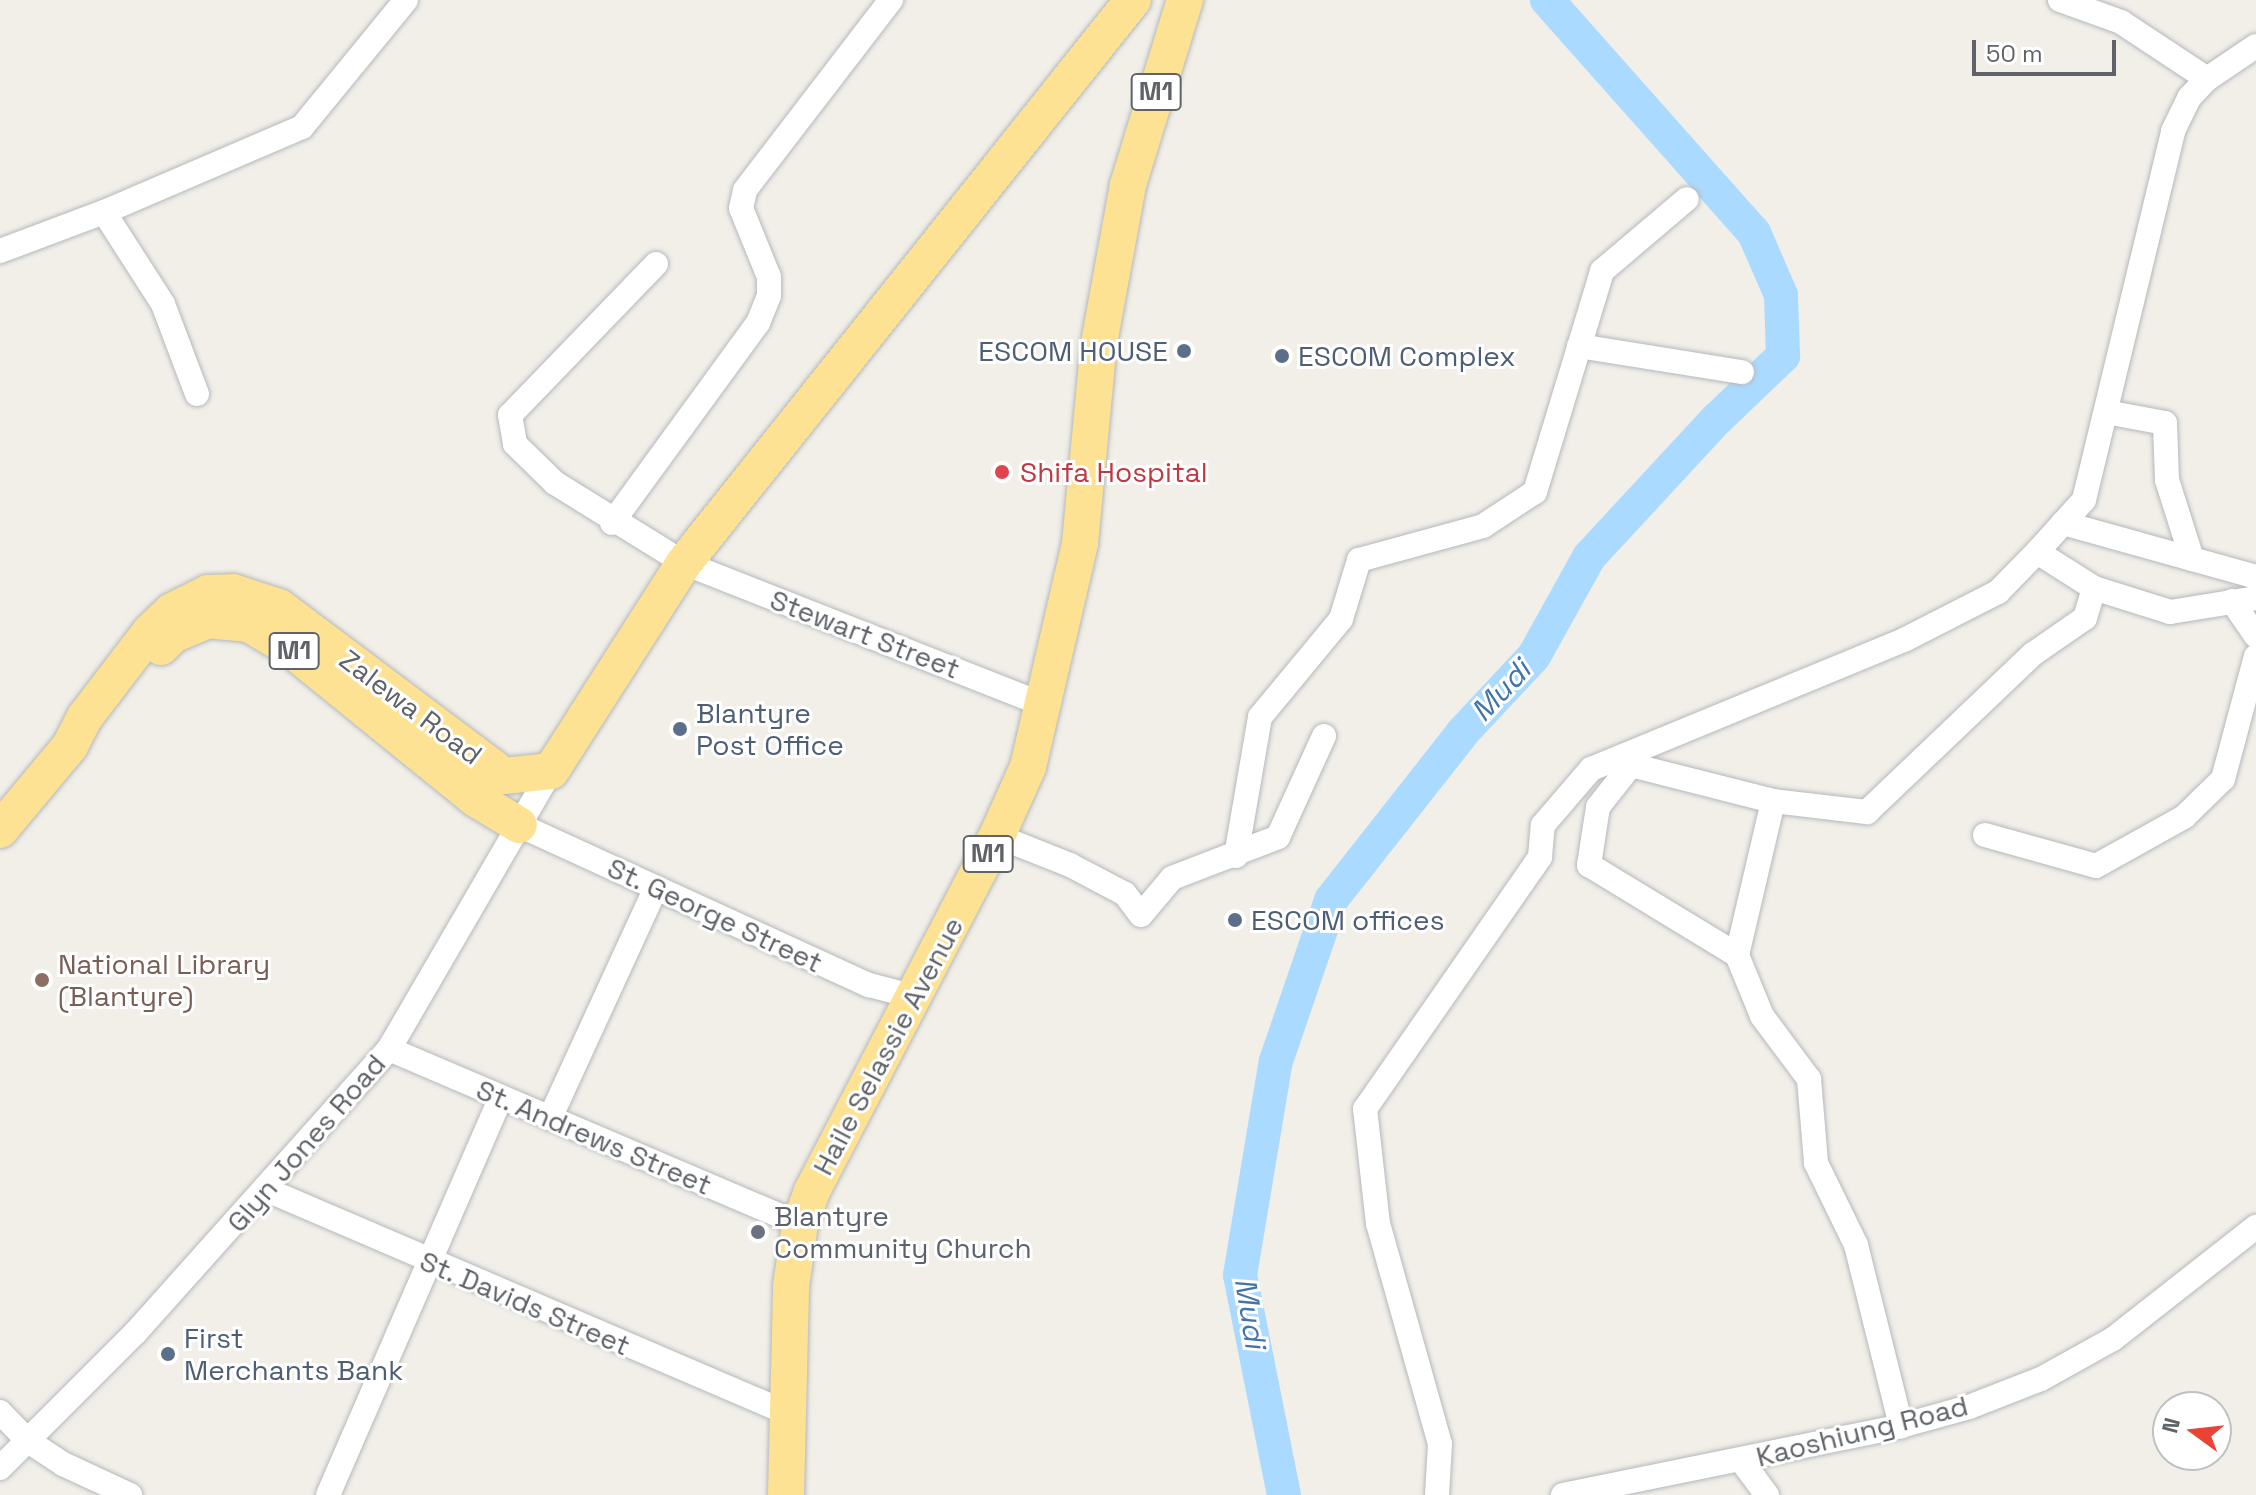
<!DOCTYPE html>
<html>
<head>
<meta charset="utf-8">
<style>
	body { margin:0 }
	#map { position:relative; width:2256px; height:1495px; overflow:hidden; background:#f1efe8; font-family:"Space Grotesk",sans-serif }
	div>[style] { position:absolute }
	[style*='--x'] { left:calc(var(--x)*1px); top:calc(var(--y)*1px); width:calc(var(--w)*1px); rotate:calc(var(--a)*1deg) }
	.river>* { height:34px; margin:-17px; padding:0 17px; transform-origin:17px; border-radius:17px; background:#aadaff }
	.roads { filter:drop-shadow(0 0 2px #b5b8bc) drop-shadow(0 0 2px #b5b8bc) }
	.minor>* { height:24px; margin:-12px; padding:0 12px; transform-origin:12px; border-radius:12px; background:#fff }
	.highway>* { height:36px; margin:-18px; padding:0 18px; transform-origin:18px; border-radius:18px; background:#fde293 }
	.dots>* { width:22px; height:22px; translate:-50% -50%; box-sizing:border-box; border:4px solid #fff; border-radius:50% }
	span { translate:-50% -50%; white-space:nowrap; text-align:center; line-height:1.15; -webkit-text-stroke:6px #fff; paint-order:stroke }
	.shield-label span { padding:2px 6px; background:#fff; border:2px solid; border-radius:6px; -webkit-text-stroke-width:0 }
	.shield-label { font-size:26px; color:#5f6368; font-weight:700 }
	.service-label { font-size:28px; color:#4e5e75 }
	.right { translate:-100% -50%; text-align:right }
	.left { translate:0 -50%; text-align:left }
	.health-label { font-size:28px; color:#be3a42 }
	.street-label { font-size:28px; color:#5f6368 }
	.education-label { font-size:28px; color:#785e54 }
	.worship-label { font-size:28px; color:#5b616d }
	.water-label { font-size:30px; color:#4174aa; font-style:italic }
	.north { position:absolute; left:2152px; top:1391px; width:80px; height:80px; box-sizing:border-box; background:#fff; border:2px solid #bfc1c3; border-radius:50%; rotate:285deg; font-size:22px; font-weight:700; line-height:32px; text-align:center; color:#5f6368 }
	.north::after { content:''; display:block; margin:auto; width:28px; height:36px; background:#ea4335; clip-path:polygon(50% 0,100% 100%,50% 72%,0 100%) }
	.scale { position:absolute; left:1972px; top:40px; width:144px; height:36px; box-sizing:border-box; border:4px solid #5f6368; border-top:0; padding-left:10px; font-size:24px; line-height:28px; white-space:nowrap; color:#5f6368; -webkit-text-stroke:6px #fff; paint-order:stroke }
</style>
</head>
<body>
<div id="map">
	<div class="river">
		<div style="--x:1284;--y:1495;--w:224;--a:-101.3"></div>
		<div style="--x:1240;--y:1275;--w:217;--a:-80.5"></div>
		<div style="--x:1276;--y:1061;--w:170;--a:-71.1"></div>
		<div style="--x:1331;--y:900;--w:214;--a:-51.8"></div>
		<div style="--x:1463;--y:732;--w:104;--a:-46.9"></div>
		<div style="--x:1534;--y:656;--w:113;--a:-60.9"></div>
		<div style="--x:1589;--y:557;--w:187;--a:-47.2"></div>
		<div style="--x:1716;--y:420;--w:93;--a:-43.7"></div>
		<div style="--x:1783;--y:356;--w:61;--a:-91.9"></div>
		<div style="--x:1781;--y:295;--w:68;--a:-113.5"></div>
		<div style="--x:1754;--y:233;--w:312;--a:-131.6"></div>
	</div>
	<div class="roads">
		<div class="minor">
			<div style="--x:2060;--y:0;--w:65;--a:19.8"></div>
			<div style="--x:2121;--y:22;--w:103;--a:33.5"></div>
			<div style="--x:0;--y:251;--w:111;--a:-20.6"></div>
			<div style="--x:656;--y:264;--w:210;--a:134"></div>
			<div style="--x:510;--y:415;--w:29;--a:80"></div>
			<div style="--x:515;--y:444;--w:56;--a:44.3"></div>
			<div style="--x:555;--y:483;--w:152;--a:31.8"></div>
			<div style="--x:684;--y:563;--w:388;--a:21.5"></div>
			<div style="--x:1579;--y:346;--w:165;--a:9.1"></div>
			<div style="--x:197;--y:394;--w:96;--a:-110.7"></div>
			<div style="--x:163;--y:304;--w:109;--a:-122.7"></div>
			<div style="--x:104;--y:212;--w:215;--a:-23.2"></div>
			<div style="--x:302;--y:127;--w:164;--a:-50.7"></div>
			<div style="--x:2106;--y:412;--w:60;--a:10.6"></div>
			<div style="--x:2165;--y:423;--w:57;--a:88"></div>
			<div style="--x:2167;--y:480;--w:83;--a:72.4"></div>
			<div style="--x:612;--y:523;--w:248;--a:-53.9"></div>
			<div style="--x:758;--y:323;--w:29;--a:-68"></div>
			<div style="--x:769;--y:296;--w:19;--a:-90"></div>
			<div style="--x:769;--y:277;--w:74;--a:-112.1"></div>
			<div style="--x:741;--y:208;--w:18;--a:-77"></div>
			<div style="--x:745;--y:190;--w:240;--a:-52.5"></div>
			<div style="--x:2063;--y:523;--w:200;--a:15.6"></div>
			<div style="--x:2094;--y:588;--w:80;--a:17.5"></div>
			<div style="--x:2170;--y:612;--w:87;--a:-9.2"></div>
			<div style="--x:2232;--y:601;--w:42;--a:55.6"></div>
			<div style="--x:1773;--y:801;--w:95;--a:6.7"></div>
			<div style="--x:1867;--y:812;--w:229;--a:-43.6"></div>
			<div style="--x:2033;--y:654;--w:63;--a:-34.7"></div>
			<div style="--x:2085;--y:618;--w:31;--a:-73"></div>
			<div style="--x:2094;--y:588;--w:67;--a:-147.7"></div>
			<div style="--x:2037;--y:552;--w:70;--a:-47.9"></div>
			<div style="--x:2084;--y:500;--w:380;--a:-76.4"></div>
			<div style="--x:2173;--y:131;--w:37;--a:-64"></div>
			<div style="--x:2189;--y:98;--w:26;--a:-47"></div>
			<div style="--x:2207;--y:79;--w:59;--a:-34"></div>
			<div style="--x:519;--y:825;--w:385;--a:24.6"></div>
			<div style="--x:869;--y:985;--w:48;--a:14.6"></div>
			<div style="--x:1985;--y:835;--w:115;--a:15.6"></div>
			<div style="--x:2096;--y:866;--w:101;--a:-29.1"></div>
			<div style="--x:2184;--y:817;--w:54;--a:-44.3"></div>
			<div style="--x:2223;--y:779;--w:127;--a:-75"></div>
			<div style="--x:997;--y:836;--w:79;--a:21.7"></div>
			<div style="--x:1070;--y:865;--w:62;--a:27.8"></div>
			<div style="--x:1125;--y:894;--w:26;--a:53"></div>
			<div style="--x:1141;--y:915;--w:48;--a:-50"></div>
			<div style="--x:1172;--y:878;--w:114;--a:-21.1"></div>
			<div style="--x:1278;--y:837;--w:111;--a:-65.5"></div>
			<div style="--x:1236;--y:856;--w:141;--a:-80.2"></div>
			<div style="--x:1260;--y:717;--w:127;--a:-50.4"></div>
			<div style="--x:1341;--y:619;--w:62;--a:-73"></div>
			<div style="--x:1359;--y:560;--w:129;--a:-15.3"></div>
			<div style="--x:1483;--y:526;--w:62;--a:-33.2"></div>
			<div style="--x:1535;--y:492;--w:231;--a:-73.1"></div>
			<div style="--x:1602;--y:271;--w:111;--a:-40.3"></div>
			<div style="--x:1737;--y:955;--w:158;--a:-76.8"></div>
			<div style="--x:1773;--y:801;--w:146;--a:-165.8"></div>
			<div style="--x:1631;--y:765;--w:53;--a:128.2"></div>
			<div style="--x:1598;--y:807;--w:59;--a:98.8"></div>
			<div style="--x:1589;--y:865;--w:173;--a:31.3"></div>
			<div style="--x:1737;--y:955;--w:66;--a:67.7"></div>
			<div style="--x:1762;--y:1016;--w:79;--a:53.3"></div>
			<div style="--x:1809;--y:1079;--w:84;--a:85.2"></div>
			<div style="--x:1816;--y:1163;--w:91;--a:64"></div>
			<div style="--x:1856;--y:1245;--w:187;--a:76"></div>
			<div style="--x:389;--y:1049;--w:447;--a:23.1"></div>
			<div style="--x:550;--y:1118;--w:253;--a:-65.3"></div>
			<div style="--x:267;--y:1190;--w:564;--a:23.2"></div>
			<div style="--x:0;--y:1412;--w:40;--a:46"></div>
			<div style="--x:28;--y:1441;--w:42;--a:33.3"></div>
			<div style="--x:63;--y:1464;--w:74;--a:24.8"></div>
			<div style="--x:1741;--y:1460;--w:44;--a:53.4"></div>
			<div style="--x:0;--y:1468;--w:192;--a:-45"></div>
			<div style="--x:136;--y:1332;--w:380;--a:-48.2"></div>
			<div style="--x:389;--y:1049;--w:322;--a:-59.8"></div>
			<div style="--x:328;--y:1495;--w:433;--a:-66.5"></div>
			<div style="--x:1437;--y:1495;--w:51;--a:-86.6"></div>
			<div style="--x:1440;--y:1444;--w:229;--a:-105.7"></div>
			<div style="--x:1378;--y:1224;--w:116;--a:-96.4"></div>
			<div style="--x:1365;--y:1109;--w:307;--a:-55.2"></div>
			<div style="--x:1540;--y:857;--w:32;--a:-85"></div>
			<div style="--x:1543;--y:825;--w:74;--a:-49.4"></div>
			<div style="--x:1591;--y:769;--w:339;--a:-22.4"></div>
			<div style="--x:1904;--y:640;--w:106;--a:-27.1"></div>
			<div style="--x:1998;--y:592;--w:56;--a:-45.7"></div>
			<div style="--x:1563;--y:1495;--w:345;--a:-11.5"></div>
			<div style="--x:1901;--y:1426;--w:71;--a:-15.6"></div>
			<div style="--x:1969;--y:1407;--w:77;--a:-21.3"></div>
			<div style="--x:2041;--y:1379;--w:82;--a:-29.1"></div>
			<div style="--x:2113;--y:1339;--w:182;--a:-38.1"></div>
		</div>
		<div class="highway">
			<div style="--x:161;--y:647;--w:17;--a:-45"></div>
			<div style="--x:173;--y:635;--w:38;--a:-23"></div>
			<div style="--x:208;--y:620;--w:41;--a:5.6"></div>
			<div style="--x:249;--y:624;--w:50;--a:31.2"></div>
			<div style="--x:292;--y:650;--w:237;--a:39"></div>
			<div style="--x:476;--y:799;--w:50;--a:31.2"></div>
			<div style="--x:0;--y:830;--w:109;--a:-50.2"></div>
			<div style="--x:70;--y:746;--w:33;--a:-63"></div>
			<div style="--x:85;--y:717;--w:107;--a:-52.6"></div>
			<div style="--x:150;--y:632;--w:30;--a:-44"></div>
			<div style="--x:172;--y:611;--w:40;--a:-26.6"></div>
			<div style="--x:208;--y:593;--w:25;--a:-2"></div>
			<div style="--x:233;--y:592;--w:48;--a:18.1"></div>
			<div style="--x:279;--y:607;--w:281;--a:36.9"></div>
			<div style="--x:504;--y:776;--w:47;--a:-6.1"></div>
			<div style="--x:551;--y:771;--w:247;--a:-57.4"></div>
			<div style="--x:684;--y:563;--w:720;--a:-51.43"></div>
			<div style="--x:786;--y:1495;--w:209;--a:-88.6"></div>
			<div style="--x:791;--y:1286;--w:63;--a:-81.7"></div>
			<div style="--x:800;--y:1224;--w:35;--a:-70"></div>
			<div style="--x:812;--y:1191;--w:400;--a:-62.5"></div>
			<div style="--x:997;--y:836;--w:76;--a:-65.8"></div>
			<div style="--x:1028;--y:767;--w:230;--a:-76.9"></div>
			<div style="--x:1080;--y:543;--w:201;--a:-84.6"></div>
			<div style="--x:1099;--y:343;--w:161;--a:-79.6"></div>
			<div style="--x:1128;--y:185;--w:194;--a:-72.9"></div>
		</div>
	</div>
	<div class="dots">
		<div style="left:1184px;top:351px;background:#5c6f8a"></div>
		<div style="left:1282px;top:356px;background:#5c6f8a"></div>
		<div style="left:1002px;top:472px;background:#e0444e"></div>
		<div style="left:680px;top:729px;background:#5c6f8a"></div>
		<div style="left:1235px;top:920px;background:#5c6f8a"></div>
		<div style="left:42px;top:980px;background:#8d6e63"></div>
		<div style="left:758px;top:1232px;background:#6b7280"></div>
		<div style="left:168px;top:1354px;background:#5c6f8a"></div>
	</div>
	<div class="shield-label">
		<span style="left:1156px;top:92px">M1</span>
		<span style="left:294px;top:651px">M1</span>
		<span style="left:988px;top:854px">M1</span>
	</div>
	<div class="service-label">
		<span class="right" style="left:1168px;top:351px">ESCOM HOUSE</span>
		<span class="left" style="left:1298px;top:356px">ESCOM Complex</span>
		<span class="left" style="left:696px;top:729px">Blantyre<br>Post Office</span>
		<span class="left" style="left:1251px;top:920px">ESCOM offices</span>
		<span class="left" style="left:184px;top:1354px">First<br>Merchants Bank</span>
	</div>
	<div class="health-label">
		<span class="left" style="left:1020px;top:472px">Shifa Hospital</span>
	</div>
	<div class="street-label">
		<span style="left:865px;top:634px;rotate:21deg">Stewart Street</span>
		<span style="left:411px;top:707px;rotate:37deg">Zalewa Road</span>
		<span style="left:715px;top:915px;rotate:25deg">St. George Street</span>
		<span style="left:888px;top:1046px;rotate:-62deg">Haile Selassie Avenue</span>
		<span style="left:594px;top:1137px;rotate:23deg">St. Andrews Street</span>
		<span style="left:306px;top:1143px;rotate:-49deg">Glyn Jones Road</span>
		<span style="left:525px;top:1303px;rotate:23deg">St. Davids Street</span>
		<span style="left:1862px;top:1431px;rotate:-14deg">Kaoshiung Road</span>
	</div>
	<div class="education-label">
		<span class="left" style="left:58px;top:980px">National Library<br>(Blantyre)</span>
	</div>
	<div class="worship-label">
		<span class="left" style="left:774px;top:1232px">Blantyre<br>Community Church</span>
	</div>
	<div class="water-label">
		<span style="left:1501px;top:691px;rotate:-47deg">Mudi</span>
		<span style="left:1250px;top:1313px;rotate:81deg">Mudi</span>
	</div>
	<div class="north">N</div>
	<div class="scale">50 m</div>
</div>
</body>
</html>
